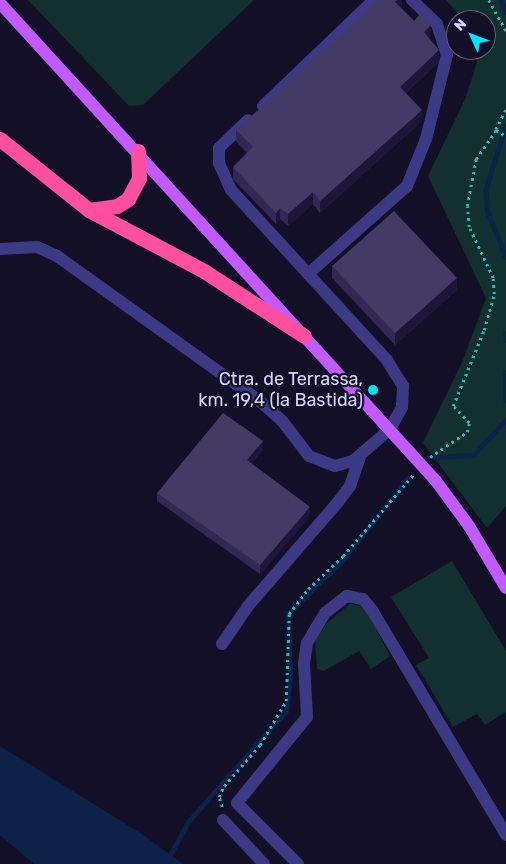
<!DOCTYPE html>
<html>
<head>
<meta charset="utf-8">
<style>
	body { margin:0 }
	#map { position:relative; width:506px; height:864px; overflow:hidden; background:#130f26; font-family:Rubik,sans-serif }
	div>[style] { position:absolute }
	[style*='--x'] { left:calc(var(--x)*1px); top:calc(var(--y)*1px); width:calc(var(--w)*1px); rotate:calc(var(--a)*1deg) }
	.green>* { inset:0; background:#12302f }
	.water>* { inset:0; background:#0c2248 }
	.stream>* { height:4.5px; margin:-2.25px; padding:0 2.25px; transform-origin:2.25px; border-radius:2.25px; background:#0c2248 }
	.path>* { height:2.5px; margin-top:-1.25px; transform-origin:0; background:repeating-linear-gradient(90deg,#2fb8b0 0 2.5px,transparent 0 6.5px) }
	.minor>* { height:12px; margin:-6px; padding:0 6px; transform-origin:6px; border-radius:6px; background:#3d3a85 }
	.major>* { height:12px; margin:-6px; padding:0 6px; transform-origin:6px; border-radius:6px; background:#c25bff }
	.highway>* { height:15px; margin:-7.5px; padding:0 7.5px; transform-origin:7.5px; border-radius:7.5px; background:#ff4fa3 }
	.wall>* { inset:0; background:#312854 }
	.shaded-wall>* { inset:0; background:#1d163a }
	.building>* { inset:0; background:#433a66 }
	.dots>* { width:14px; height:14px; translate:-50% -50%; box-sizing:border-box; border:2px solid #130f26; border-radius:50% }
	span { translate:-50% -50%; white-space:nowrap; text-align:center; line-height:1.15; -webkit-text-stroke:4.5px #130f26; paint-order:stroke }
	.poi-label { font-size:18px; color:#d9d4ff }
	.right { translate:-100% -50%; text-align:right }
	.north { position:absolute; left:446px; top:10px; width:50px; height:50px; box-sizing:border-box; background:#130f26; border:1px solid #625e7d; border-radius:50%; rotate:313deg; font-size:14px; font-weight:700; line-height:20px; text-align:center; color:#d9d4ff }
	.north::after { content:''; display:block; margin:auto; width:18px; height:22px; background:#00e5ff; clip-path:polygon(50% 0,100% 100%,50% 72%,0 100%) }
</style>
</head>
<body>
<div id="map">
	<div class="green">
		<div style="clip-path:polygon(28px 0,254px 0,143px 105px,129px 106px)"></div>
		<div style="clip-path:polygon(446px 0,506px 0,506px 506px,487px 528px,423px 443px,463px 360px,486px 298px,428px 176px,466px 97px,477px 62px,476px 50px,486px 50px,486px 20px,464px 20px)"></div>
		<div style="clip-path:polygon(452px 561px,506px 651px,506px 712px,485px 725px,477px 714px,453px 727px,416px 665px,429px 658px,391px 597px)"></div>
		<div style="clip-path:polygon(350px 604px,359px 605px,369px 615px,390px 656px,371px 669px,359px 651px,324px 671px,317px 669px,315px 641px,326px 624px)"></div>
	</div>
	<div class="water">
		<div style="clip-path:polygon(0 746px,142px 834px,183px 864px,34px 864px,0 835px)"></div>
	</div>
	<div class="stream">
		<div style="--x:501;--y:0;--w:13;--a:67"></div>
		<div style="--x:506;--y:126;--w:67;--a:107.4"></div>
		<div style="--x:486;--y:190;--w:22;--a:85"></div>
		<div style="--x:488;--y:212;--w:48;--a:68.2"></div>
		<div style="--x:506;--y:333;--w:7;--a:90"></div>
		<div style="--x:506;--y:372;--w:28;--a:90"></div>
		<div style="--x:434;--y:457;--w:39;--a:-3"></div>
		<div style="--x:473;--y:455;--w:48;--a:-46.7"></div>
		<div style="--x:165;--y:864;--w:48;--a:-61.3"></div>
		<div style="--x:188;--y:822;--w:148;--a:-48.6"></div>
		<div style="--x:286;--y:711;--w:31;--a:-83"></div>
		<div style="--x:290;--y:680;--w:67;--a:-91.7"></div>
		<div style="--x:288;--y:613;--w:71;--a:-43.9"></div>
		<div style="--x:339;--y:564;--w:110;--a:-51.3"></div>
	</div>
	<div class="path">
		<div style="--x:489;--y:0;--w:35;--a:61"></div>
		<div style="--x:506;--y:110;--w:22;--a:117"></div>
		<div style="--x:496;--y:130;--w:12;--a:31"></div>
		<div style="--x:430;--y:457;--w:45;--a:-34"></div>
		<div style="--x:467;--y:432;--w:9;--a:-77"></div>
		<div style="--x:469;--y:423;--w:23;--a:-133"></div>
		<div style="--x:453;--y:406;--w:82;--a:-67.8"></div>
		<div style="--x:484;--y:330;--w:37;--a:-74"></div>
		<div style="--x:494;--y:294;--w:16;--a:-94"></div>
		<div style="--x:493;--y:278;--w:56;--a:-115.2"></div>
		<div style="--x:469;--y:227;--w:21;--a:-95"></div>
		<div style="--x:467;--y:206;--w:48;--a:-79.2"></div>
		<div style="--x:476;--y:159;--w:35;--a:-55"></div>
		<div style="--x:222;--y:807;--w:10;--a:-107"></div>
		<div style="--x:219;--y:797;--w:12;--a:-66"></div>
		<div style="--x:224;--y:786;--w:55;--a:-48.7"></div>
		<div style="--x:260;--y:745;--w:51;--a:-59.4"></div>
		<div style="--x:286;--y:701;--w:87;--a:-88"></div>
		<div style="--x:289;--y:614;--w:31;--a:-53"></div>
		<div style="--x:308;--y:589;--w:48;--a:-43.3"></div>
		<div style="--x:343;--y:556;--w:108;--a:-49.1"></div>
	</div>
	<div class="minor">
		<div style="--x:263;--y:106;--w:153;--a:-43.7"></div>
		<div style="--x:0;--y:249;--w:37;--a:-3"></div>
		<div style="--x:37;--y:247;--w:22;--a:24"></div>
		<div style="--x:57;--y:256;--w:251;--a:35.6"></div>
		<div style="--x:261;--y:402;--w:30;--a:42"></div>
		<div style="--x:283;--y:422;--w:43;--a:52.6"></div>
		<div style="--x:309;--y:456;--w:28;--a:21"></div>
		<div style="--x:335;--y:466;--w:19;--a:-16"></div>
		<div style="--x:353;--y:461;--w:49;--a:-40.9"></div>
		<div style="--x:390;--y:429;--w:25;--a:-61"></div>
		<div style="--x:402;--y:407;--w:21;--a:-87"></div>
		<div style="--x:403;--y:386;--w:31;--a:-122"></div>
		<div style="--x:387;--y:360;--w:231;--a:-132.5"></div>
		<div style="--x:231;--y:190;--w:30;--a:-114"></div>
		<div style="--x:219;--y:163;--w:15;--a:-90"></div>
		<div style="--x:219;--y:148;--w:40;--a:-44"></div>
		<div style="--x:308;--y:274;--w:132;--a:-41.6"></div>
		<div style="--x:407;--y:186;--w:51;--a:-68"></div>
		<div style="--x:426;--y:139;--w:87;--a:-76"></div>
		<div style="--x:447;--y:55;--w:33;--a:-108"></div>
		<div style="--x:437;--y:24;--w:35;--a:-136"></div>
		<div style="--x:222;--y:644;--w:46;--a:-55.6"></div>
		<div style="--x:248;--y:606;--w:138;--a:-49.1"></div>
		<div style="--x:338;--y:502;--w:20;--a:-53"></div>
		<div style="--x:350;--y:486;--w:31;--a:-71"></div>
		<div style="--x:223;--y:820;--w:60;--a:47"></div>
		<div style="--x:298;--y:864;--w:86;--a:-135"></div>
		<div style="--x:237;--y:803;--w:111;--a:-50.9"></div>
		<div style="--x:307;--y:717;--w:53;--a:-93.2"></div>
		<div style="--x:304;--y:664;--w:21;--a:-82"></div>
		<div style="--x:307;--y:643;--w:35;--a:-59"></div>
		<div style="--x:325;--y:613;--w:28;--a:-38"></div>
		<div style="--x:347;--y:596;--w:16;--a:11"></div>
		<div style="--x:363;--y:599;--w:14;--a:51"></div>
		<div style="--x:372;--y:610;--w:262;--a:59.2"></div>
	</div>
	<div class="major">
		<div style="--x:0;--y:3;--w:647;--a:47.63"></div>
		<div style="--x:436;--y:481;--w:56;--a:53.7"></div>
		<div style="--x:469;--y:526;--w:72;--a:59.2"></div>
	</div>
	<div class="highway">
		<div style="--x:0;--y:139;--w:114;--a:38.6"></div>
		<div style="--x:89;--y:210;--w:130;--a:27.9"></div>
		<div style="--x:204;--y:271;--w:119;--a:33"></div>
		<div style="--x:89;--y:210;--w:28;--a:-8"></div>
		<div style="--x:117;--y:206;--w:13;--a:-32"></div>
		<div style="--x:128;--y:199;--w:24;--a:-62"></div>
		<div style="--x:139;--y:178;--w:27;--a:-92"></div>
	</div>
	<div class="wall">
		<div style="clip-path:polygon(402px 0,402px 7px,401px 7px,414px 21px,431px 37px,429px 39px,439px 62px,406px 93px,422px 121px,320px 213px,313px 204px,288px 226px,280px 219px,276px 224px,233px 179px,233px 167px,247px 153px,236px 141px,236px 130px)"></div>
		<div style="clip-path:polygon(332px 266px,457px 290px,395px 345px,332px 278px)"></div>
		<div style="clip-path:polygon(263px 450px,251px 464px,310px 516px,260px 574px,157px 501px,157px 493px)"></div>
	</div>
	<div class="shaded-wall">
		<div style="clip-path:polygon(397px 0,402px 0,402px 7px,395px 13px,395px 2px)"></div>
		<div style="clip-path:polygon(431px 25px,431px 37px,424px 44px,424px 32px)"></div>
		<div style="clip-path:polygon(439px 50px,439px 62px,400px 98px,400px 87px)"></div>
		<div style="clip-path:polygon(422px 110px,422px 121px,320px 213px,320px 201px)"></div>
		<div style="clip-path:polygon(313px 192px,313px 204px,288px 226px,288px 214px)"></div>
		<div style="clip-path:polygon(280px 208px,280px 219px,276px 224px,276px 213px)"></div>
		<div style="clip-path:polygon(457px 278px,457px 290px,395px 345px,395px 333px)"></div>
		<div style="clip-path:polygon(263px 441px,263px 450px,247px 469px,247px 460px)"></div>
		<div style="clip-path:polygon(310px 507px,310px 516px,260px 574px,260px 565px)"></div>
	</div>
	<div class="building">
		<div style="clip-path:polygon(379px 0,397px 0,395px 2px,414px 21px,421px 13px,431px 25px,424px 32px,439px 50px,400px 87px,422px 110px,320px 201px,313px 192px,288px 214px,280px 208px,276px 213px,233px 167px,253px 147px,236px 130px)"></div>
		<div style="clip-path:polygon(394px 211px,457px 278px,395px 333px,332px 266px)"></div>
		<div style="clip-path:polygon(223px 413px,263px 441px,247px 460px,310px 507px,260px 565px,157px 493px)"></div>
	</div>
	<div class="dots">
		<div style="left:373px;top:390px;background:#00e5ff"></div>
	</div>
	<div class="poi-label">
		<span class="right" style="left:363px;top:390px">Ctra. de Terrassa,<br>km. 19,4 (la Bastida)</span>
	</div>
	<div class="north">N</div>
</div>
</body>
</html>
